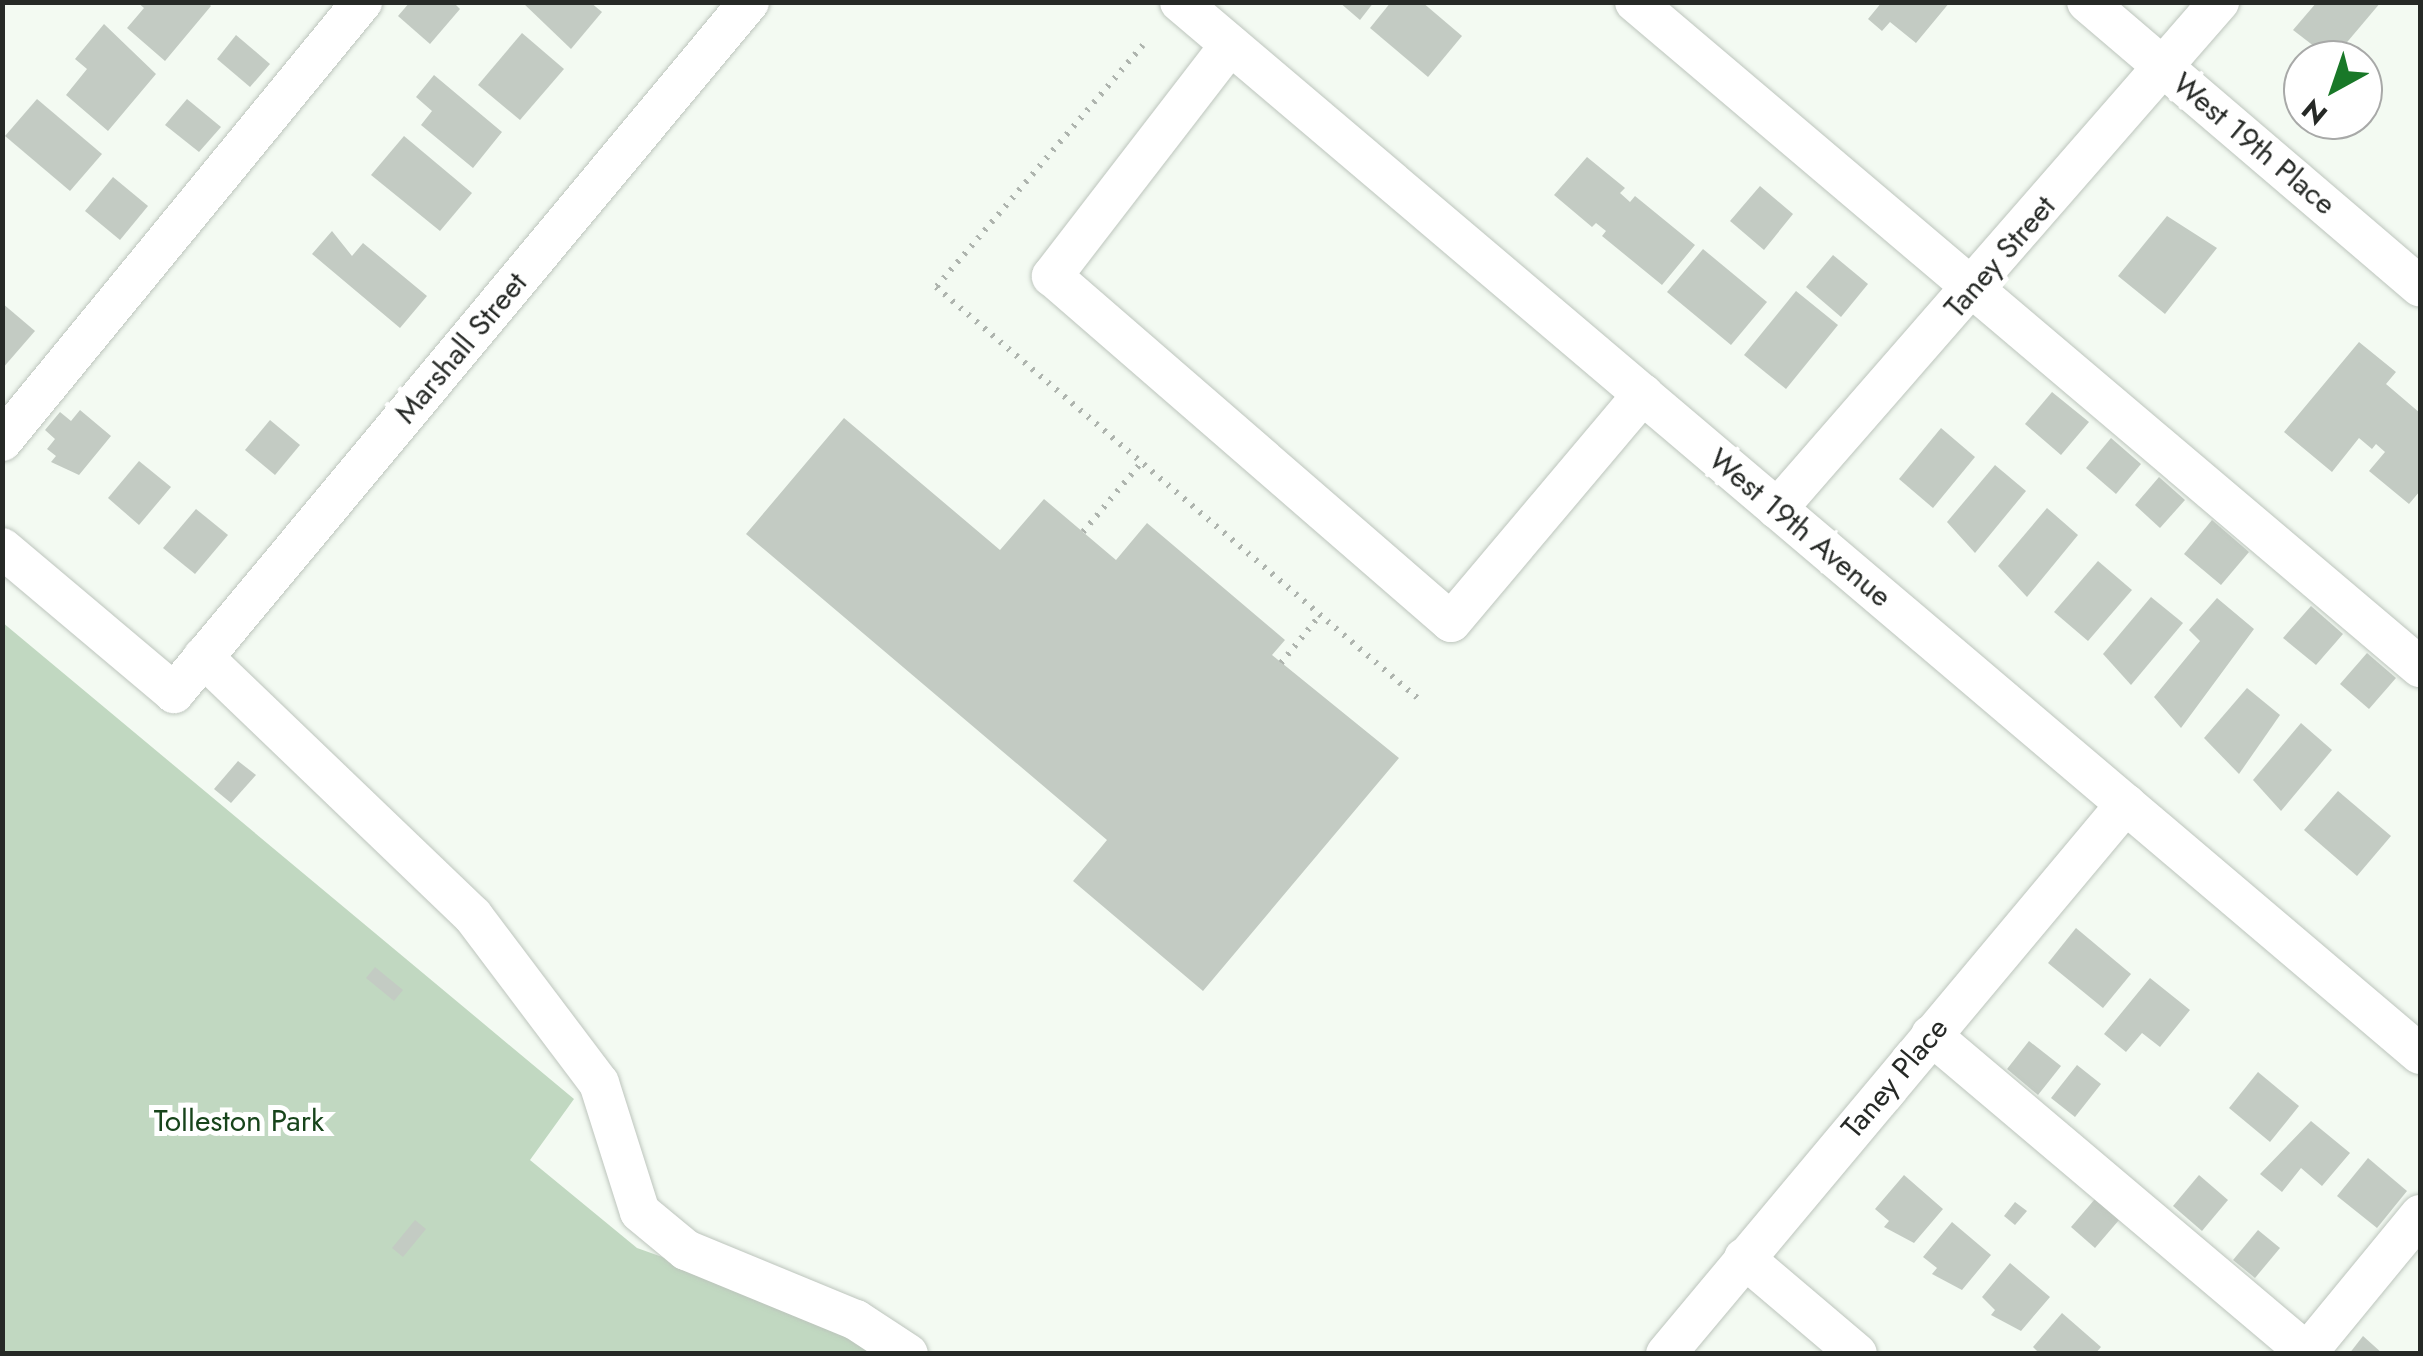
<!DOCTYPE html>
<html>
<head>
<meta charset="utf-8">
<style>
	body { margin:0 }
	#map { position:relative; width:2423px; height:1356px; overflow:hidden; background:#f3faf2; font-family:Jost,sans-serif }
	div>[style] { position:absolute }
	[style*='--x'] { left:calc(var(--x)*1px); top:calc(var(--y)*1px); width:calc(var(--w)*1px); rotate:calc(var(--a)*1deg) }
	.green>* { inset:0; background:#c1d8c1 }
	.building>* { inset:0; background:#c3cbc3 }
	.path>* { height:6px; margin-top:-3px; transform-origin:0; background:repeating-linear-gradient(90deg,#aeb4ae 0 2.5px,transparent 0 10.5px) }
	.roads { filter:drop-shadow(0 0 2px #bdc5bd) drop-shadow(0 0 2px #bdc5bd) }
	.minor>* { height:40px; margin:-20px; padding:0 20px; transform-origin:20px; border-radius:20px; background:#fff }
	span { translate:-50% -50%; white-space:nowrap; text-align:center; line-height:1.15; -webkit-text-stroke:10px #fff; paint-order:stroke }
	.street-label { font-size:30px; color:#262926 }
	.park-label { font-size:30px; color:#17441b }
	.frame { position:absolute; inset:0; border:5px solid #262926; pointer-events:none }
	.north { position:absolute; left:2283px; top:40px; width:100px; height:100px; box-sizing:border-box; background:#fff; border:2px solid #a8a9a8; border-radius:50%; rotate:220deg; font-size:28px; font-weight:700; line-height:40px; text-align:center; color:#262926 }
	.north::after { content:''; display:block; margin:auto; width:35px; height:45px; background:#197828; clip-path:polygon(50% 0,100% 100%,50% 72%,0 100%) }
</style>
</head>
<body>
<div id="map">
	<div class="green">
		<div style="clip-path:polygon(2px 622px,574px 1099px,530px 1160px,637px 1248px,789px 1302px,878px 1353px,3px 1353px)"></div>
	</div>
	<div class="building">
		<div style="clip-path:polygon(137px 2px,207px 2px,211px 6px,165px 61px,127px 28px,144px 8px)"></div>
		<div style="clip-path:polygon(410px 2px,453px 2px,460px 9px,430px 44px,398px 16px)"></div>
		<div style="clip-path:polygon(522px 2px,590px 2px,602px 12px,571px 49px)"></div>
		<div style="clip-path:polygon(1339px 2px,1374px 2px,1360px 20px)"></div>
		<div style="clip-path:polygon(1391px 2px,1422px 2px,1462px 36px,1428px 77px,1370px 28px)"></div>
		<div style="clip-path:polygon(1882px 2px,1950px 2px,1916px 43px,1890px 22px,1882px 31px,1868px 19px)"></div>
		<div style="clip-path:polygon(2317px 2px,2381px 2px,2332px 60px,2293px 30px)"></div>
		<div style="clip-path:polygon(104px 24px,156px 74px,108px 131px,66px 95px,87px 69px,75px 59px)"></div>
		<div style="clip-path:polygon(522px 33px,564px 69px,520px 120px,478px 85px)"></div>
		<div style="clip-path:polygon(236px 35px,270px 64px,250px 87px,217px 59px)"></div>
		<div style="clip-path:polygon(434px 75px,502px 132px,473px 168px,421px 125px,432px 111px,416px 97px)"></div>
		<div style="clip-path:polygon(37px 99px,102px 154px,70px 191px,5px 136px)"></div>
		<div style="clip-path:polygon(187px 99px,221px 127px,199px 152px,165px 125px)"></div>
		<div style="clip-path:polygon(404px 136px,472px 193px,440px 231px,371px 175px)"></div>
		<div style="clip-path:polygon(1587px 157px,1625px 188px,1620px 193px,1630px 202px,1635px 196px,1695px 245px,1662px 285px,1602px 236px,1606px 231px,1596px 223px,1592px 227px,1554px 195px)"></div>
		<div style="clip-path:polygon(113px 177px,148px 206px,120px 240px,85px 211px)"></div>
		<div style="clip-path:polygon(1760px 186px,1793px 214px,1764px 250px,1730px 221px)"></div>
		<div style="clip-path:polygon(2167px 216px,2217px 248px,2165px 314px,2118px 276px)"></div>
		<div style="clip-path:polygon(332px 231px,352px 256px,363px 243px,427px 296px,400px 328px,312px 254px)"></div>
		<div style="clip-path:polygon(1703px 249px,1767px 302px,1731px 345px,1667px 292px)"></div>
		<div style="clip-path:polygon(1833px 255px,1868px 284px,1841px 317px,1806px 287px)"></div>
		<div style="clip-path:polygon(1796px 291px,1838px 325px,1786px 389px,1744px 355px)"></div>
		<div style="clip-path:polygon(2px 303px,35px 331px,2px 369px)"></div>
		<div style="clip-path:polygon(2359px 342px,2396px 372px,2386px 384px,2420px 413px,2420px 491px,2409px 504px,2369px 471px,2385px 452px,2376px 444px,2372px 449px,2359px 438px,2332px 472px,2284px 432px)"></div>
		<div style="clip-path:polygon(2052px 392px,2089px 422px,2061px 455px,2025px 424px)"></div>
		<div style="clip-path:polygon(80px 410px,111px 436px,79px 475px,51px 462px,56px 456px,47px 449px,55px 439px,45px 430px,60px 412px,71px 421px)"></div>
		<div style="clip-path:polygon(844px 418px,1000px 550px,1044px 499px,1116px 560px,1147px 523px,1285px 640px,1272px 655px,1399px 758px,1203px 991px,1073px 881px,1107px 840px,746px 534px)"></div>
		<div style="clip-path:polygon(270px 420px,300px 445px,275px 475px,245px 450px)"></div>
		<div style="clip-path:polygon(1941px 428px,1975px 457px,1933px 508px,1899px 479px)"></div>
		<div style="clip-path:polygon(2111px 438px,2141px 464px,2116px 494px,2086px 468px)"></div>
		<div style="clip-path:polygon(139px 461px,171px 487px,139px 525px,108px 498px)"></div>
		<div style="clip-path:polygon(1995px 465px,2026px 491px,1975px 553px,1947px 522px)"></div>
		<div style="clip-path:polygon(2159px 477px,2185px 500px,2160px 528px,2135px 505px)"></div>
		<div style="clip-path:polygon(2047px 508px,2078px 535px,2027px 597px,1998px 566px)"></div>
		<div style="clip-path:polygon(196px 509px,228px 535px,195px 574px,163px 548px)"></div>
		<div style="clip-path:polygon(2212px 520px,2249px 552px,2221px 585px,2184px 554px)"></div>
		<div style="clip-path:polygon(2098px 561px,2132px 590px,2088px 641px,2054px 612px)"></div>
		<div style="clip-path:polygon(2151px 597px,2183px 623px,2131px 685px,2103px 654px)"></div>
		<div style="clip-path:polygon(2217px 598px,2254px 629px,2181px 728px,2154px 697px,2200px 641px,2189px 630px)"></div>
		<div style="clip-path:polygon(2311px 606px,2343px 634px,2316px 665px,2283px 638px)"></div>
		<div style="clip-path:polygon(2367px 653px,2396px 678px,2369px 709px,2340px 684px)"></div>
		<div style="clip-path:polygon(2247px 688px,2280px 715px,2239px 774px,2204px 738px)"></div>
		<div style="clip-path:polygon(2301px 723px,2332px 750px,2281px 811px,2253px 780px)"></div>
		<div style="clip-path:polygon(238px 761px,256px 775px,231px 803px,214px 789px)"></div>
		<div style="clip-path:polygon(2338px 791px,2391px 836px,2357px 876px,2304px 830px)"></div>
		<div style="clip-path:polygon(2076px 928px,2131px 974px,2103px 1008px,2048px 963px)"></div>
		<div style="clip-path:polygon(375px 967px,403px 990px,394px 1001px,366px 978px)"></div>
		<div style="clip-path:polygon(2150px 978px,2190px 1010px,2160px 1047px,2142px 1033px,2126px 1052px,2104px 1034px)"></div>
		<div style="clip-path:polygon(2029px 1041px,2061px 1066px,2038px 1095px,2007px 1069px)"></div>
		<div style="clip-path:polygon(2077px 1065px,2101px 1084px,2075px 1117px,2051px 1098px)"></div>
		<div style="clip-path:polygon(2258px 1072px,2299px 1106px,2270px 1142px,2229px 1108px)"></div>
		<div style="clip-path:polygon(2311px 1121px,2350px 1153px,2322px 1186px,2301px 1168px,2282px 1192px,2260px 1174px)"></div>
		<div style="clip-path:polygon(2368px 1158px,2407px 1191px,2377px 1228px,2337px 1196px)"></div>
		<div style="clip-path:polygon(1904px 1175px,1943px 1209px,1914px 1243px,1884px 1227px,1889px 1221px,1875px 1209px)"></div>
		<div style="clip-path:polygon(2199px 1175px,2228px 1200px,2202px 1231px,2173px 1206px)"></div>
		<div style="clip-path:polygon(2095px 1199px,2119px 1220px,2095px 1248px,2071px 1227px)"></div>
		<div style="clip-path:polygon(2015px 1202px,2027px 1211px,2015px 1225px,2004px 1216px)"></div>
		<div style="clip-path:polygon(415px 1220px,426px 1229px,403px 1257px,392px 1248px)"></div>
		<div style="clip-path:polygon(1952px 1222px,1991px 1255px,1962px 1290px,1932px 1274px,1937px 1268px,1923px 1257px)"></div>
		<div style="clip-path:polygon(2258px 1230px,2280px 1248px,2255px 1278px,2233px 1260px)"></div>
		<div style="clip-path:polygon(2010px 1263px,2050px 1297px,2021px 1331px,1991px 1315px,1995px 1310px,1982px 1297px)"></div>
		<div style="clip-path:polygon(2062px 1313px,2101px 1347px,2095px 1354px,2040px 1354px,2033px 1347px)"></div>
		<div style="clip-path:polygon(2363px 1336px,2383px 1354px,2349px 1354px)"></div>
	</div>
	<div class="path">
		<div style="--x:1143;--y:45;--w:318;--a:130.5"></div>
		<div style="--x:936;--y:287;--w:638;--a:40.48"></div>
		<div style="--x:1083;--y:532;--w:90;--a:-50"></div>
		<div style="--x:1281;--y:663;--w:62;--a:-50.9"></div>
	</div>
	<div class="roads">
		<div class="minor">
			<div style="--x:1180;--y:2;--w:1626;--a:40.31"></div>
			<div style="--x:1635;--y:2;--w:1029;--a:40.27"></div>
			<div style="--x:2087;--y:2;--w:438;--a:40.5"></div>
			<div style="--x:1230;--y:45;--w:292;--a:127.6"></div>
			<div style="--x:1052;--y:276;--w:528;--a:40.93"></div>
			<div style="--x:1451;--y:622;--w:298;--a:-49.9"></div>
			<div style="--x:2;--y:441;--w:568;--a:-50.65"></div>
			<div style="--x:1777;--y:509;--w:673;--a:-48.92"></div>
			<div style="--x:2;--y:548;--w:225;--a:40.1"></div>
			<div style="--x:174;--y:693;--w:899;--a:-50.24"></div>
			<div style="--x:203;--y:657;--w:374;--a:43.8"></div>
			<div style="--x:473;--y:916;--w:209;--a:53"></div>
			<div style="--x:599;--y:1083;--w:135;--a:72.4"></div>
			<div style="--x:640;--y:1212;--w:60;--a:39.6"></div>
			<div style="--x:686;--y:1250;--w:184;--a:22.4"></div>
			<div style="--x:856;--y:1320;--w:62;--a:33.2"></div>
			<div style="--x:1931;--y:1035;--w:492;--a:40.2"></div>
			<div style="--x:1744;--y:1258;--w:148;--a:40.3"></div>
			<div style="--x:1666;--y:1354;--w:717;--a:-50.09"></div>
			<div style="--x:2306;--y:1354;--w:180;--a:-50.6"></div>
		</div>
	</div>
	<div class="street-label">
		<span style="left:2254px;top:144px;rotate:40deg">West 19th Place</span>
		<span style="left:2000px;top:257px;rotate:-49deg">Taney Street</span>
		<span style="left:461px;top:348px;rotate:-50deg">Marshall Street</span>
		<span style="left:1800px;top:528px;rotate:40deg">West 19th Avenue</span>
		<span style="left:1895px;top:1078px;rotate:-50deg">Taney Place</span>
	</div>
	<div class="park-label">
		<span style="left:239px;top:1121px">Tolleston Park</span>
	</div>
	<div class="frame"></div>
	<div class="north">N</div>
</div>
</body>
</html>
